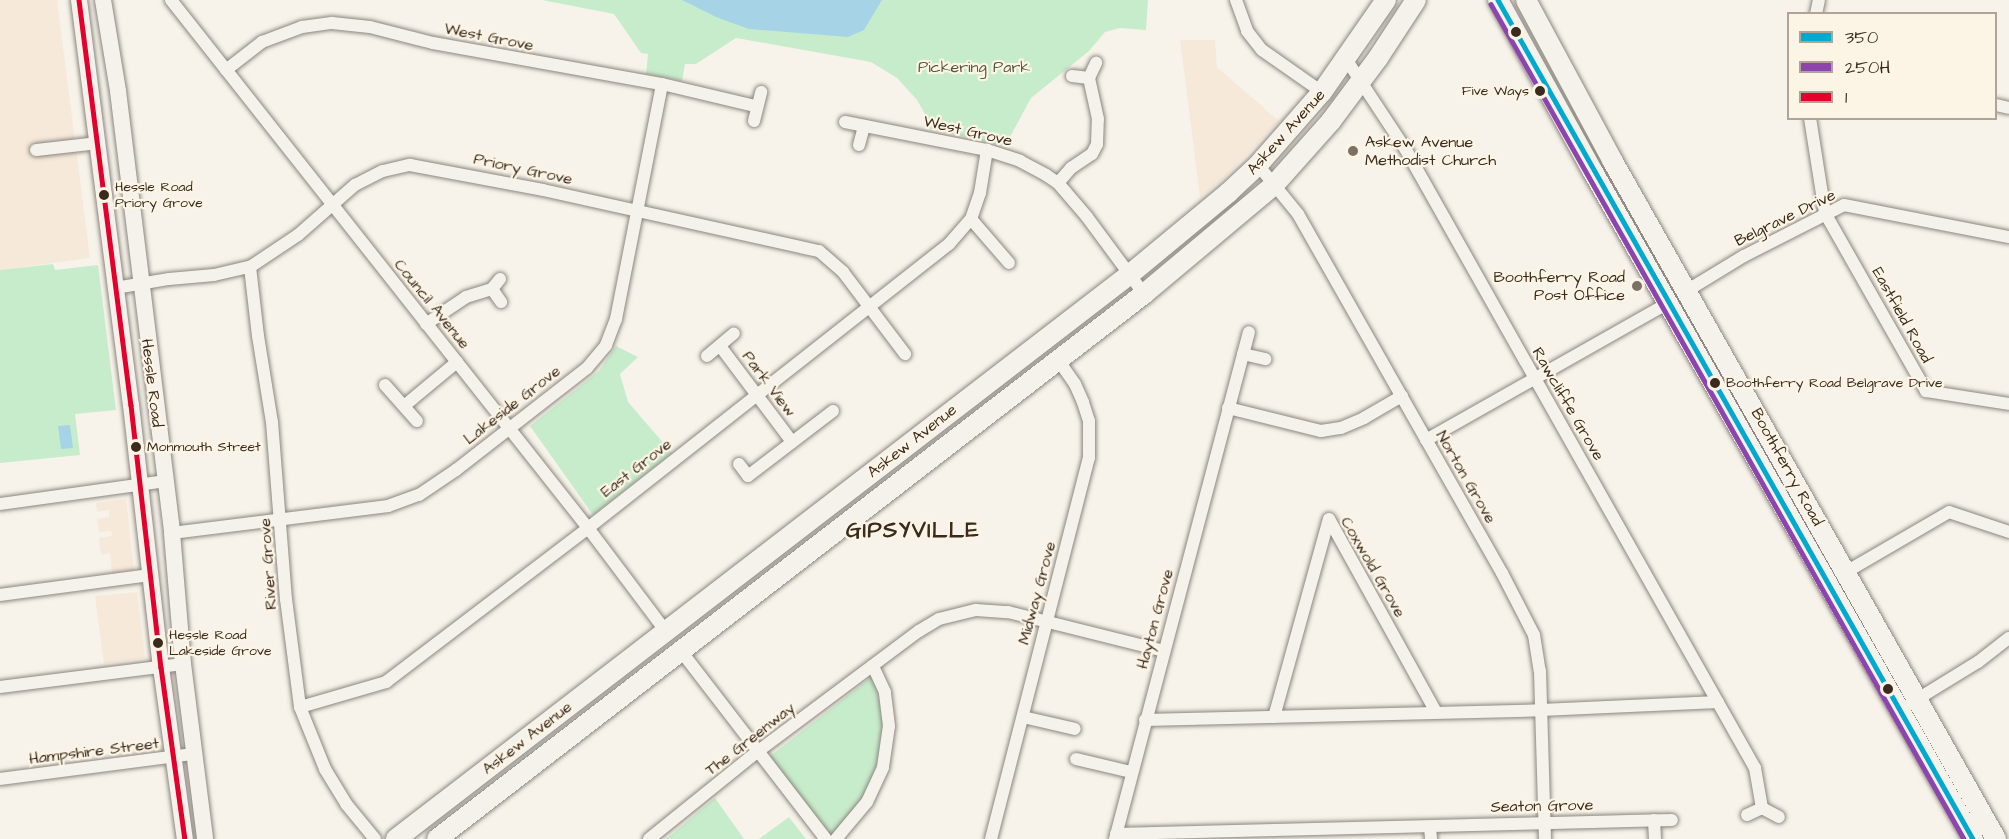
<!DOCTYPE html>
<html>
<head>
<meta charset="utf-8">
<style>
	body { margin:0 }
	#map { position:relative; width:2009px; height:839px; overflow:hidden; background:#f7f3ea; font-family:"Architects Daughter",sans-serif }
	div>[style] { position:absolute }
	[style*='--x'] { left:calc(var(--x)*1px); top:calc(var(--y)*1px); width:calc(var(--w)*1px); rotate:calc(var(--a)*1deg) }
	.built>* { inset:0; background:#f6e9da }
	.green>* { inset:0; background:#c7eccc }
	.water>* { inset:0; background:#a6d4e6 }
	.roads { filter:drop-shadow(0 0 2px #8b867f) drop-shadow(0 0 2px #8b867f) }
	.minor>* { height:12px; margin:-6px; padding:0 6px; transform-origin:6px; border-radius:6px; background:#f5f2ec }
	.tertiary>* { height:16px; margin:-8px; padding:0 8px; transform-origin:8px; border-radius:8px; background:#f5f2ec }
	.primary>* { height:20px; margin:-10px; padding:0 10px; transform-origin:10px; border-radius:10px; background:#f5f2ec }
	.bus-1>* { height:4.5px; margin:-2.25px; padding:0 2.25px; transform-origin:2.25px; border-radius:2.25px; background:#00a9ce }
	.bus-2>* { height:4.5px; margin:-2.25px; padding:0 2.25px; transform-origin:2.25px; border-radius:2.25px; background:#8e44ad }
	.bus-3>* { height:4.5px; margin:-2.25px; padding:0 2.25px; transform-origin:2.25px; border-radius:2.25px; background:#e4002b }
	.dots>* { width:16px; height:16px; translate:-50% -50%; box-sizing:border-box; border:3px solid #fcf5e5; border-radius:50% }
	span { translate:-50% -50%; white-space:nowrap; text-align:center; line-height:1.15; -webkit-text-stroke:4.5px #fcf5e5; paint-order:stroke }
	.bus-label { font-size:14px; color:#3b2a1e }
	.right { translate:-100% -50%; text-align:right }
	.left { translate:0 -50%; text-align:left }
	.street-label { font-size:16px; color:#3b2a1e }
	.park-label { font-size:16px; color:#545943 }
	.poi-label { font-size:16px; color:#3b2a1e }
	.district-label { font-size:22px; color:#3b2a1e; font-weight:700; letter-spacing:1.5px }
	.legend { position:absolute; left:1787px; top:12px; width:210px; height:108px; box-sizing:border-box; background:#fcf5e5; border:2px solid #afa495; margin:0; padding:8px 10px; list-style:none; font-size:18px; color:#3b2a1e }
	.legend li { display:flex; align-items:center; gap:12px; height:30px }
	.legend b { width:30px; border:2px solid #afa495 }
</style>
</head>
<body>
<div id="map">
	<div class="built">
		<div style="clip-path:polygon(0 0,57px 0,90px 258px,0 270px)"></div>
		<div style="clip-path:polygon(1180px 40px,1215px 40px,1217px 67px,1279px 121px,1221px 181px,1200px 197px)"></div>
		<div style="clip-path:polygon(126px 499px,134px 570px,112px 574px,110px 553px,101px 555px,99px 538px,112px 536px,111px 531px,99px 532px,97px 519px,109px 517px,109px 510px,97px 512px,96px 503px)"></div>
		<div style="clip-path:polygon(137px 592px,145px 658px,104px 664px,95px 596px)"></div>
	</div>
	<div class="green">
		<div style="clip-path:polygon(542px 0,1148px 0,1146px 30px,1120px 28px,1105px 32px,1089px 51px,1031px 98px,1005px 146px,924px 127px,925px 114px,917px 100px,897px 78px,871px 62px,736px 38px,696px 64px,685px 64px,682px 81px,646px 74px,648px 54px,641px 53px,614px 14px)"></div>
		<div style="clip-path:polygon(53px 264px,55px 270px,98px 265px,116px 410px,75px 414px,80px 455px,0 463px,0 270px)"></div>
		<div style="clip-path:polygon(616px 346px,638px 357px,620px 374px,628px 402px,672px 453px,593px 515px,530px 426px,599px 371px)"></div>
		<div style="clip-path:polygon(874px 675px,883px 722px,876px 768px,863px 798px,831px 835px,769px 757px)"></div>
		<div style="clip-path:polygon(715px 798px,744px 839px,666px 839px)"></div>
		<div style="clip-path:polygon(789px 817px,806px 839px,759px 839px)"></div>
	</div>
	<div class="water">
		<div style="clip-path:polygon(682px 0,882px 0,864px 30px,848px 37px,749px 29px,716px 17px)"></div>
		<div style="clip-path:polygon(70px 425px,73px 448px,61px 449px,58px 426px)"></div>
	</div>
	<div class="roads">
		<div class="minor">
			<div style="--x:171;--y:0;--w:673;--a:51.7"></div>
			<div style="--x:588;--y:528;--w:128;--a:53"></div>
			<div style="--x:1236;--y:0;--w:33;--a:70"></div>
			<div style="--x:1247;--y:31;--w:24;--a:52"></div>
			<div style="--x:1262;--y:50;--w:73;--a:35"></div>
			<div style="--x:1816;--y:14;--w:14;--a:-78"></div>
			<div style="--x:1346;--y:59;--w:109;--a:56.6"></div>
			<div style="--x:1406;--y:150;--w:710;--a:60.55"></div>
			<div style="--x:1755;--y:768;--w:41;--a:80.1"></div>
			<div style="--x:226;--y:70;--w:46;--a:-37.9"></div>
			<div style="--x:262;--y:42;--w:43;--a:-20.6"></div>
			<div style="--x:302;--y:27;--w:30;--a:-8"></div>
			<div style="--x:332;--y:23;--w:38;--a:6"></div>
			<div style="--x:370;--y:27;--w:65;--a:14.3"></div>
			<div style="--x:433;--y:43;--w:233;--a:10.2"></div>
			<div style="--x:662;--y:84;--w:96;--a:13.3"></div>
			<div style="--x:1072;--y:76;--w:17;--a:7"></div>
			<div style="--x:1089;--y:78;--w:17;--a:-65"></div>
			<div style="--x:1996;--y:105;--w:13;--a:13"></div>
			<div style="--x:1810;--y:118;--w:96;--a:81"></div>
			<div style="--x:1825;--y:213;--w:205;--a:60.4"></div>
			<div style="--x:1926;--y:391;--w:84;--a:8.9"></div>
			<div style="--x:754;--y:121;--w:30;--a:-76"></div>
			<div style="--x:845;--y:122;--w:145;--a:11.2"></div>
			<div style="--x:987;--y:150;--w:35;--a:18"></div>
			<div style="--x:1020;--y:161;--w:30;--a:28"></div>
			<div style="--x:1046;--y:175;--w:14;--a:34"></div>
			<div style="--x:1058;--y:183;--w:45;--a:49.5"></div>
			<div style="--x:1087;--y:217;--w:96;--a:53.5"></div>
			<div style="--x:859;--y:145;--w:20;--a:-75"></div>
			<div style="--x:36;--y:150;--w:61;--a:-6.5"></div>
			<div style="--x:1258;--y:165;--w:63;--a:50.8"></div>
			<div style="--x:1298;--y:214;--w:413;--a:60.4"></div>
			<div style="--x:1502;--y:573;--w:70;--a:62.7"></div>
			<div style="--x:1534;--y:635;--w:36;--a:81"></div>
			<div style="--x:1540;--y:671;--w:168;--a:88.3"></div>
			<div style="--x:1058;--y:183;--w:20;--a:-49"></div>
			<div style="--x:1071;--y:168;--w:25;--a:-34"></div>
			<div style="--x:1092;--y:154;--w:11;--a:-63"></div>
			<div style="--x:1097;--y:144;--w:25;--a:-88"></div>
			<div style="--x:1098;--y:119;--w:42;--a:-102.4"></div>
			<div style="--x:971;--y:219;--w:58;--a:49.2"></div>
			<div style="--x:250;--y:267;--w:69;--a:83.4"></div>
			<div style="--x:258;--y:336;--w:87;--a:80.8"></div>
			<div style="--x:272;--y:422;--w:178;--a:85.5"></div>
			<div style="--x:286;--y:599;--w:109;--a:82.6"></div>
			<div style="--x:300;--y:707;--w:67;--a:68"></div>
			<div style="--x:325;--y:769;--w:42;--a:58.6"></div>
			<div style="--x:347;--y:805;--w:44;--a:50.5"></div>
			<div style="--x:500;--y:279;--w:13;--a:129"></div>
			<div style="--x:492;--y:289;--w:16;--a:55"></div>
			<div style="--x:115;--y:288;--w:55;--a:-9.5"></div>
			<div style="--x:169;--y:279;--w:45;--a:-5.1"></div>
			<div style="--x:214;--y:275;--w:37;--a:-13"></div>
			<div style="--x:250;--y:267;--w:58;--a:-33.7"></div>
			<div style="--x:298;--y:235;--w:76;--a:-41.3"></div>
			<div style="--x:355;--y:185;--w:31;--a:-27"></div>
			<div style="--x:383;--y:171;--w:28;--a:-13"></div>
			<div style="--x:410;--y:165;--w:135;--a:10.6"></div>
			<div style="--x:543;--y:190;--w:283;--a:12.5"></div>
			<div style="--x:819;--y:251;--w:32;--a:41"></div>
			<div style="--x:843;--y:272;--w:103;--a:52.9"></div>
			<div style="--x:1688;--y:290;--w:66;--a:-31.3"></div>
			<div style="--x:1744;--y:256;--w:112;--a:-27"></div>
			<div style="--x:1844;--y:205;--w:168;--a:11"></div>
			<div style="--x:426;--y:324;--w:48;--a:-34"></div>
			<div style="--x:466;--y:297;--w:27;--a:-17"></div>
			<div style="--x:720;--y:346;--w:120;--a:53.1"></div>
			<div style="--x:1243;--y:354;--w:23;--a:13"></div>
			<div style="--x:707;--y:356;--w:35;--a:-40"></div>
			<div style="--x:385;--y:385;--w:48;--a:48.4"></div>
			<div style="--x:404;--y:406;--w:69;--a:-39.7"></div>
			<div style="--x:1228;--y:408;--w:96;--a:13.9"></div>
			<div style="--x:1321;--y:431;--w:20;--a:-9"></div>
			<div style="--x:1341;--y:428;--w:25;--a:-23"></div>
			<div style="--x:1364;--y:418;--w:44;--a:-30.1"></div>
			<div style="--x:1426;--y:440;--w:278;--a:-29.5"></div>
			<div style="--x:739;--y:464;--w:15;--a:53"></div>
			<div style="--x:748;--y:476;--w:107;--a:-37.4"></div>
			<div style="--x:0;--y:504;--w:167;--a:-7.9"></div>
			<div style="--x:172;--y:533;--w:218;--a:-7.1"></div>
			<div style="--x:388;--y:506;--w:33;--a:-20"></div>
			<div style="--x:419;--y:495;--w:45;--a:-34"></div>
			<div style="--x:456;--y:470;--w:166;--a:-37.9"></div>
			<div style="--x:587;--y:368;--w:30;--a:-50"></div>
			<div style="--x:606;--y:345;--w:28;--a:-69"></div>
			<div style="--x:616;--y:319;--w:239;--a:-78.9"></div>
			<div style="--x:1846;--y:572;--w:119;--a:-30.2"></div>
			<div style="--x:1949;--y:512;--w:63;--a:18.4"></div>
			<div style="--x:0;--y:595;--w:151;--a:-7.6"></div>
			<div style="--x:681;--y:651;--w:237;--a:52.4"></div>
			<div style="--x:0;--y:687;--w:184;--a:-7.2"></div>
			<div style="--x:1911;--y:703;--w:79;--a:-31.5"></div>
			<div style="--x:1978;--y:662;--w:39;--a:-38"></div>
			<div style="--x:300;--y:707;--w:90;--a:-16.2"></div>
			<div style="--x:386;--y:682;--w:254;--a:-37.3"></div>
			<div style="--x:588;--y:528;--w:459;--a:-38.2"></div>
			<div style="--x:949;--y:244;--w:33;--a:-49"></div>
			<div style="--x:971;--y:219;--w:28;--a:-71"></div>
			<div style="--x:980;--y:193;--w:44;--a:-80.8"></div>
			<div style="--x:1023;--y:717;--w:53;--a:13"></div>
			<div style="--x:1274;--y:717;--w:205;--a:-74.5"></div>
			<div style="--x:1329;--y:519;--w:221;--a:61"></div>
			<div style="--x:1145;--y:720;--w:396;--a:-1.4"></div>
			<div style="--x:1541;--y:710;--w:177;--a:-2.6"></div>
			<div style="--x:1076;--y:759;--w:57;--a:13.3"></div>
			<div style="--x:0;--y:779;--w:195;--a:-7.4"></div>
			<div style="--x:1747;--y:815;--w:17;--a:-25"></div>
			<div style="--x:1762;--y:808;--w:19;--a:28"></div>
			<div style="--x:1654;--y:820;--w:19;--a:87"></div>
			<div style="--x:1430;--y:827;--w:12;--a:85"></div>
			<div style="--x:1116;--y:834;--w:556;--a:-1.44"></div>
			<div style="--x:649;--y:839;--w:139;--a:-38.9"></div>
			<div style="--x:757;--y:752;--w:202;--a:-36.8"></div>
			<div style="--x:919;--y:631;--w:23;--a:-31"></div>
			<div style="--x:939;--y:619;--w:38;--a:-14"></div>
			<div style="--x:976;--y:610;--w:32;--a:4"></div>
			<div style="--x:1008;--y:612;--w:161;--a:14"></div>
			<div style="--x:836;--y:839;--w:48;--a:-50"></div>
			<div style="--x:867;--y:802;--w:38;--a:-65"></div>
			<div style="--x:883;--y:767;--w:41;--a:-81.7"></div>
			<div style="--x:889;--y:726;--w:34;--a:-97"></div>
			<div style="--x:885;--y:692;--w:29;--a:-115"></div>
			<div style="--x:991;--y:839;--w:393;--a:-75.6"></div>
			<div style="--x:1089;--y:458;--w:37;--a:-90"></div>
			<div style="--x:1089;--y:421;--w:20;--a:-108"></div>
			<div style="--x:1083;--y:402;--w:20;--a:-114"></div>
			<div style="--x:1075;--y:384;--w:29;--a:-125"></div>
			<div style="--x:1115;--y:839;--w:524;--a:-75.2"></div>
		</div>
		<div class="tertiary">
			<div style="--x:79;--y:0;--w:408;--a:82.7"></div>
			<div style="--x:131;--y:405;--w:264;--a:83.5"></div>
			<div style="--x:161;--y:667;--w:174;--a:82.1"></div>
			<div style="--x:103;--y:0;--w:92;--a:80.6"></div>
			<div style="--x:118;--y:91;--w:445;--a:83"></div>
			<div style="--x:172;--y:533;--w:131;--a:85.2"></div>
			<div style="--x:183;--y:664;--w:176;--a:82.8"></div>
		</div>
		<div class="primary">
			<div style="--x:1498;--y:0;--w:196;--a:61.1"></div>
			<div style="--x:1593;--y:172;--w:768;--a:60.33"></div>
			<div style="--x:1526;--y:0;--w:182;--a:61.7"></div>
			<div style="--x:1612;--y:160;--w:780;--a:60.51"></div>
			<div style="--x:396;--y:839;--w:925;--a:-37.58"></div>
			<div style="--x:1129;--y:275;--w:129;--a:-39.6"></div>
			<div style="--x:1228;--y:193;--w:41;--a:-43"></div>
			<div style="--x:1258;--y:165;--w:97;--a:-48.8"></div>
			<div style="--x:1322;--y:92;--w:112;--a:-55.2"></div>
			<div style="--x:437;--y:839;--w:893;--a:-37.63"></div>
			<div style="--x:1144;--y:294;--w:170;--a:-40"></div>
			<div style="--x:1274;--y:185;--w:86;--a:-48.3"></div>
			<div style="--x:1331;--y:121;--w:79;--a:-53.3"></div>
			<div style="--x:1378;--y:58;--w:69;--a:-56.8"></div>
		</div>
	</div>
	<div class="bus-1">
		<div style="--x:1498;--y:0;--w:964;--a:60.48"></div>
	</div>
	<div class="bus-2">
		<div style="--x:1491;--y:4;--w:960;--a:60.47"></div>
	</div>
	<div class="bus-3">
		<div style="--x:79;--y:0;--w:408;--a:82.7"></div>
		<div style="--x:131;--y:405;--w:264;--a:83.5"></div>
		<div style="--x:161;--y:667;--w:174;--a:82.1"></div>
	</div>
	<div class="dots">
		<div style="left:1516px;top:32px;background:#3b2a1e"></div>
		<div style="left:1540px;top:91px;background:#3b2a1e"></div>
		<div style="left:1353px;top:151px;background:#7d7065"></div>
		<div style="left:104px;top:195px;background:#3b2a1e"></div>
		<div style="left:1637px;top:286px;background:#7d7065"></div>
		<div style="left:1715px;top:383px;background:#3b2a1e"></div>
		<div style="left:136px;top:447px;background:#3b2a1e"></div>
		<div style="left:158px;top:643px;background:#3b2a1e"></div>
		<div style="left:1888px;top:689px;background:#3b2a1e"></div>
	</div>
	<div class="bus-label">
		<span class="right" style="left:1529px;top:91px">Five Ways</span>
		<span class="left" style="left:115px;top:195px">Hessle Road<br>Priory Grove</span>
		<span class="left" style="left:1726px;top:383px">Boothferry Road Belgrave Drive</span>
		<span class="left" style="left:147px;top:447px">Monmouth Street</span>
		<span class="left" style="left:169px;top:643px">Hessle Road<br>Lakeside Grove</span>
	</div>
	<div class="street-label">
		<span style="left:489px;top:37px;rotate:11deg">West Grove</span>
		<span style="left:968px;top:131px;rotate:13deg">West Grove</span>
		<span style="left:1286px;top:132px;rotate:-48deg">Askew Avenue</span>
		<span style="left:523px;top:169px;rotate:12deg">Priory Grove</span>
		<span style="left:1785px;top:218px;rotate:-26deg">Belgrave Drive</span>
		<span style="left:432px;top:304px;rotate:51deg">Council Avenue</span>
		<span style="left:1902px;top:315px;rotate:61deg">Eastfield Road</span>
		<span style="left:152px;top:383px;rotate:83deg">Hessle Road</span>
		<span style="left:769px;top:384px;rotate:53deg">Park View</span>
		<span style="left:1568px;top:404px;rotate:60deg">Rawcliffe Grove</span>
		<span style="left:512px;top:405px;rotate:-38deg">Lakeside Grove</span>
		<span style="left:912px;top:441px;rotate:-38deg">Askew Avenue</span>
		<span style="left:1787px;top:467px;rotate:61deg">Boothferry Road</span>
		<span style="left:636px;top:468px;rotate:-38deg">East Grove</span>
		<span style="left:1466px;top:477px;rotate:60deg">Norton Grove</span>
		<span style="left:268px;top:564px;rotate:-94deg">River Grove</span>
		<span style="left:1373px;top:567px;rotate:60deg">Coxwold Grove</span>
		<span style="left:1037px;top:593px;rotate:-75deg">Midway Grove</span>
		<span style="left:1155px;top:619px;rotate:-75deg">Hayton Grove</span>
		<span style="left:527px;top:738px;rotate:-38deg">Askew Avenue</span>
		<span style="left:750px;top:739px;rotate:-38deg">The Greenway</span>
		<span style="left:94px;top:751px;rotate:-7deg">Hampshire Street</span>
		<span style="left:1542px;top:806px;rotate:-1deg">Seaton Grove</span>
	</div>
	<div class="park-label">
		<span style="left:974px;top:67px">Pickering Park</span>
	</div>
	<div class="poi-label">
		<span class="left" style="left:1365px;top:151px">Askew Avenue<br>Methodist Church</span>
		<span class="right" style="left:1625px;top:286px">Boothferry Road<br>Post Office</span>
	</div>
	<div class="district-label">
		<span style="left:913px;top:531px">GIPSYVILLE</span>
	</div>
	<ul class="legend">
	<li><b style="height:8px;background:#00a9ce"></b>350</li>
	<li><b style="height:8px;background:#8e44ad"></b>250H</li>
	<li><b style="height:8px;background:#e4002b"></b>1</li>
	</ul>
</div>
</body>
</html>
